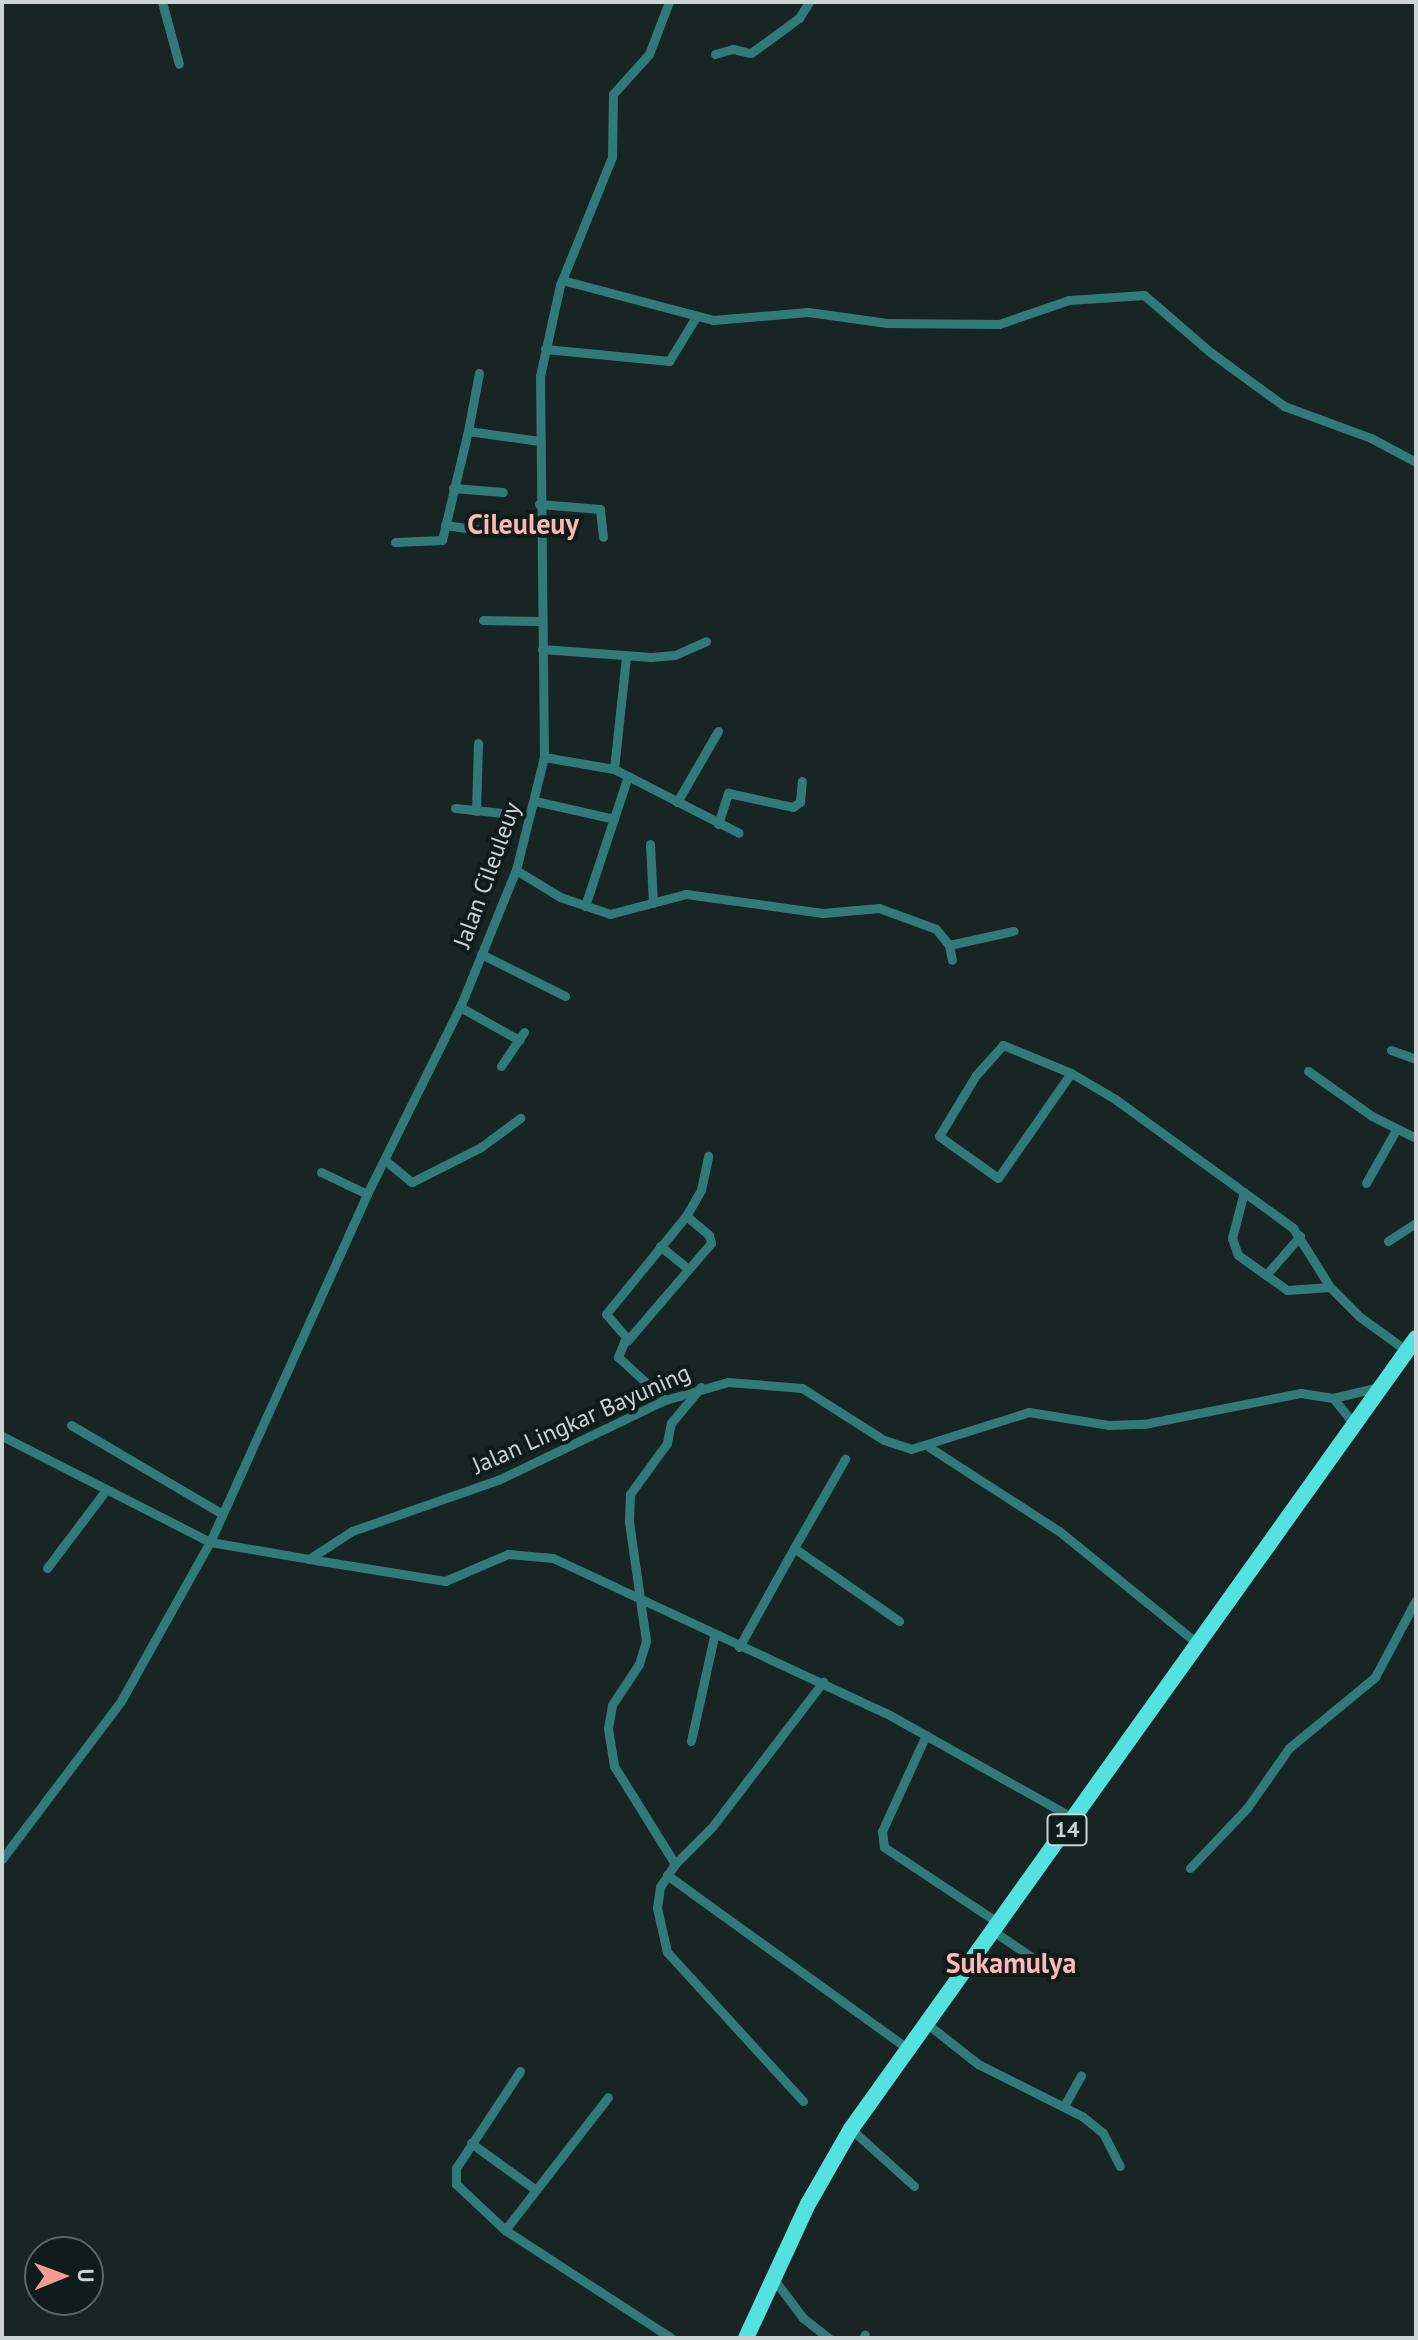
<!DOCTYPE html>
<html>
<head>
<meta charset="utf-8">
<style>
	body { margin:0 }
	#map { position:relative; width:1418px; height:2340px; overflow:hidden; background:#192524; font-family:"PT Sans",sans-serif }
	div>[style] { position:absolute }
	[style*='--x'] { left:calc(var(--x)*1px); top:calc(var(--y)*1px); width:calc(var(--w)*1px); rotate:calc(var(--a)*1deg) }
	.minor>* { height:9px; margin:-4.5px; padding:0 4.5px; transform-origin:4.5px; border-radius:4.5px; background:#307b7a }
	.trunk>* { height:16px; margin:-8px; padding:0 8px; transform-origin:8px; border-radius:8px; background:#54e2e0 }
	span { translate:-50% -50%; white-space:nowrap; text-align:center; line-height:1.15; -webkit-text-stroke:8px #101b1b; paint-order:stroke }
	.shield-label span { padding:2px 6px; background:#101b1b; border:2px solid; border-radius:6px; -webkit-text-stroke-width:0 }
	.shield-label { font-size:22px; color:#ccd3d3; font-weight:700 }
	.street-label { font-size:24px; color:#ccd3d3 }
	.quarter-label { font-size:28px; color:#febab0; font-weight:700 }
	.frame { position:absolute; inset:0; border:4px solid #ccd3d3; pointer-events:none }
	.north { position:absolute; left:24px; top:2236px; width:80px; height:80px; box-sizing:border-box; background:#101b1b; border:2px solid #5b6565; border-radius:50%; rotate:89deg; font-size:22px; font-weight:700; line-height:32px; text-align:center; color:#ccd3d3 }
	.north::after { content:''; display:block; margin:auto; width:28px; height:36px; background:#f59c91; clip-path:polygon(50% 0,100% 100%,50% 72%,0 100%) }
</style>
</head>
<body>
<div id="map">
	<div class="minor">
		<div style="--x:162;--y:2;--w:64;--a:74.7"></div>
		<div style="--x:715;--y:54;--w:19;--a:-16"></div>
		<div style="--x:733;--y:49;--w:18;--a:13"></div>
		<div style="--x:751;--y:53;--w:59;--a:-36.1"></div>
		<div style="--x:799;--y:18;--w:19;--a:-58"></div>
		<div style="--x:562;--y:280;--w:156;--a:14.8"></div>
		<div style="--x:713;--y:320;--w:95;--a:-4.8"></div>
		<div style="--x:808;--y:312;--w:80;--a:7.9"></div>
		<div style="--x:887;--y:323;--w:112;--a:0.5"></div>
		<div style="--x:999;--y:324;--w:74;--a:-18.9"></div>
		<div style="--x:1069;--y:300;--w:75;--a:-3.8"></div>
		<div style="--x:1144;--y:295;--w:87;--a:40.8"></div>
		<div style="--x:1210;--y:352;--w:92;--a:36.1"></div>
		<div style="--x:1284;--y:406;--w:93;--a:20.2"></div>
		<div style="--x:1371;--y:438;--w:51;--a:28.1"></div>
		<div style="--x:545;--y:349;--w:125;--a:5.5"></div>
		<div style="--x:669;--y:361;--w:52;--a:-58.5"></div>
		<div style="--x:468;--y:431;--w:59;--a:-79.3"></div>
		<div style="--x:453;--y:488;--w:50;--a:4.6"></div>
		<div style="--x:539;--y:504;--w:61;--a:4.7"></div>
		<div style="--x:600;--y:509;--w:28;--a:84"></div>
		<div style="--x:445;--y:525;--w:50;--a:8"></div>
		<div style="--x:395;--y:542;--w:47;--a:-2.4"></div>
		<div style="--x:442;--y:540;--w:112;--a:-76.6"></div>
		<div style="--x:468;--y:431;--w:72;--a:8"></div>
		<div style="--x:483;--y:620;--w:58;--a:1"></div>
		<div style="--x:542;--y:649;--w:109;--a:4.2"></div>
		<div style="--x:651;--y:657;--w:24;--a:-5"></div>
		<div style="--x:675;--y:655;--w:34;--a:-24"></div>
		<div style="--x:544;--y:757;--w:71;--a:9.7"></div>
		<div style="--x:614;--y:769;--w:140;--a:27.1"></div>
		<div style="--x:614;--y:769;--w:113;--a:-83.9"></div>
		<div style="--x:535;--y:801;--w:81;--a:12.8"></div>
		<div style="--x:677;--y:802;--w:82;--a:-60"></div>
		<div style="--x:455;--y:808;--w:75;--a:6.1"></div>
		<div style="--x:476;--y:811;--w:68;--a:-88.3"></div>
		<div style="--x:718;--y:824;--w:33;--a:-72"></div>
		<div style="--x:728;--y:793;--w:66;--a:12.2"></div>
		<div style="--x:793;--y:807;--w:9;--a:-36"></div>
		<div style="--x:800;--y:802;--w:21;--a:-85"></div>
		<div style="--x:650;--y:844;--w:59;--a:87.1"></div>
		<div style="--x:516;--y:870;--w:52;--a:31.5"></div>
		<div style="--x:560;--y:897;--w:53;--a:18.8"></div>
		<div style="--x:610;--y:914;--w:79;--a:-14.7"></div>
		<div style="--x:686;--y:894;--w:138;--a:7.9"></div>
		<div style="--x:823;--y:913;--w:56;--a:-5.1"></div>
		<div style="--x:879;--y:908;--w:61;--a:20.2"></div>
		<div style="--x:936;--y:929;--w:21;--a:51"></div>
		<div style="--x:949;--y:945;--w:15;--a:79"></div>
		<div style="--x:585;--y:906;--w:137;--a:-71.7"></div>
		<div style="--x:949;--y:945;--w:66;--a:-12.3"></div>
		<div style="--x:481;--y:954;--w:94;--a:26.6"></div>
		<div style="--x:460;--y:1007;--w:68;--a:29.2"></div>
		<div style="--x:1391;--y:1050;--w:27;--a:20"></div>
		<div style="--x:501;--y:1066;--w:41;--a:-55.9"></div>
		<div style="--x:1308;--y:1071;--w:78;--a:35.1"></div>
		<div style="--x:1372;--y:1116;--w:49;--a:26.6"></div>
		<div style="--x:1071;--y:1073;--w:74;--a:-157.6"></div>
		<div style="--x:1003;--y:1045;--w:40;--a:132"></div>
		<div style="--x:976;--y:1075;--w:71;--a:121.2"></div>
		<div style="--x:939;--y:1136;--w:72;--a:35.4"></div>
		<div style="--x:998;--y:1178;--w:128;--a:-55.2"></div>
		<div style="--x:1071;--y:1073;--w:51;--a:30.6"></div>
		<div style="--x:1115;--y:1099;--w:220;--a:35.9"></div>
		<div style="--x:1293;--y:1228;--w:70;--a:57.9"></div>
		<div style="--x:1330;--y:1287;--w:42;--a:45"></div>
		<div style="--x:1360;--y:1317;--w:58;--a:35.9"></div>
		<div style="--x:387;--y:1162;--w:32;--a:39"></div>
		<div style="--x:412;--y:1182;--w:77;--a:-26.9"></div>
		<div style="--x:481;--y:1147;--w:49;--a:-36.6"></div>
		<div style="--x:321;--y:1172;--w:51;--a:25.6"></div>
		<div style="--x:1366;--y:1183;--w:61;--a:-60.5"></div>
		<div style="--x:1244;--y:1192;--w:48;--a:104.6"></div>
		<div style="--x:1232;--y:1238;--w:18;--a:71"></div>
		<div style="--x:1238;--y:1255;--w:60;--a:35.5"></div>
		<div style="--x:1287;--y:1290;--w:43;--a:-4"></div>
		<div style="--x:1388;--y:1241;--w:33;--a:-33"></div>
		<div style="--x:660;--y:1246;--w:36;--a:39"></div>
		<div style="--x:1266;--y:1275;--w:52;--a:-48.9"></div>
		<div style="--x:627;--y:1341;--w:129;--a:-49.4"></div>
		<div style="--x:711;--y:1243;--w:8;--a:-104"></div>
		<div style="--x:709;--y:1235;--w:30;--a:-140"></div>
		<div style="--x:1333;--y:1398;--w:33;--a:51"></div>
		<div style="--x:665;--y:1400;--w:64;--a:-137.5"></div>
		<div style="--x:618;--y:1357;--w:22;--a:-68"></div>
		<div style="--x:626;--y:1337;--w:30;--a:-131"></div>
		<div style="--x:606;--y:1314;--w:127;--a:-50.8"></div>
		<div style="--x:686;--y:1216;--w:30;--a:-60"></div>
		<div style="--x:701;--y:1190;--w:35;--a:-78"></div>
		<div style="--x:71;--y:1425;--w:172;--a:30.4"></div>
		<div style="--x:2;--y:1436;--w:233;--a:27"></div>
		<div style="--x:210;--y:1542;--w:100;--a:9.7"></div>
		<div style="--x:309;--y:1559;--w:51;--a:-33.1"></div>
		<div style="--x:352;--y:1531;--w:155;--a:-19.3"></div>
		<div style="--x:498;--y:1480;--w:185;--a:-25.6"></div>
		<div style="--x:665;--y:1400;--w:66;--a:-15.9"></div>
		<div style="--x:728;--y:1382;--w:74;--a:4.6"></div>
		<div style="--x:802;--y:1388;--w:97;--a:32.4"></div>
		<div style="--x:884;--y:1440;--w:28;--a:18"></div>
		<div style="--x:911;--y:1449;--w:124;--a:-17.4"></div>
		<div style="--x:1029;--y:1412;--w:80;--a:9.3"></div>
		<div style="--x:1108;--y:1425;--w:36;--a:-2"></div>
		<div style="--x:1144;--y:1424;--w:160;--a:-11.2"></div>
		<div style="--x:1301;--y:1393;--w:32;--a:9"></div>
		<div style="--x:1333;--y:1398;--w:47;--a:-13.4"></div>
		<div style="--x:929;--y:1447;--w:155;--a:32.9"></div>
		<div style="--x:1059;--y:1531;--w:178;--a:39.1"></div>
		<div style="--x:794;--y:1548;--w:103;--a:-60.2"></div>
		<div style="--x:309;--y:1559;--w:138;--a:9.2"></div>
		<div style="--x:445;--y:1581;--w:69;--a:-23.2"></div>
		<div style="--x:508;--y:1554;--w:45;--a:5.1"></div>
		<div style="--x:553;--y:1558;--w:367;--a:25"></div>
		<div style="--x:886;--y:1713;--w:217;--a:29.3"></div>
		<div style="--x:47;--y:1568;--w:98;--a:-52.9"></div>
		<div style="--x:739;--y:1647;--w:113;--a:-60.9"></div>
		<div style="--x:794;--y:1548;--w:128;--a:34.8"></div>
		<div style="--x:926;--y:1735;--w:106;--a:114.6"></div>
		<div style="--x:882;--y:1831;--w:16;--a:83"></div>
		<div style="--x:884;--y:1847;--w:138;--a:33.5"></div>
		<div style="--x:691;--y:1741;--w:107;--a:-77.6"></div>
		<div style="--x:2;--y:1859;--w:198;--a:-53"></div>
		<div style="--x:121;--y:1701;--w:182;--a:-60.8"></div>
		<div style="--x:210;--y:1542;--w:382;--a:-65.7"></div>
		<div style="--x:367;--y:1194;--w:209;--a:-63.6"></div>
		<div style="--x:460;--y:1007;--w:148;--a:-67.8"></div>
		<div style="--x:516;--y:870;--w:116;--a:-76.1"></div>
		<div style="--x:544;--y:757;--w:381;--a:-90.6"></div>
		<div style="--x:540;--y:376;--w:93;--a:-77.6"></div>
		<div style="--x:560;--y:285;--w:138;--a:-67.9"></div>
		<div style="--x:612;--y:157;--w:63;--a:-89.1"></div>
		<div style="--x:613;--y:94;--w:54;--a:-48"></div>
		<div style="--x:649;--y:54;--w:56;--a:-69"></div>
		<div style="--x:675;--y:1864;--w:115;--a:-121.9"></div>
		<div style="--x:614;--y:1766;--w:38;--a:-99"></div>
		<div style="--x:608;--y:1728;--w:23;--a:-80"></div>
		<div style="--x:612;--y:1705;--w:49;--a:-56.6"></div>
		<div style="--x:639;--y:1664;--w:24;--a:-73"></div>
		<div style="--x:646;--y:1641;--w:121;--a:-98.1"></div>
		<div style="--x:629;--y:1521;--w:27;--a:-88"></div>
		<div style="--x:630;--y:1494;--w:63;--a:-54"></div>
		<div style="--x:667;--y:1443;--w:20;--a:-79"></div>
		<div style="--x:671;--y:1423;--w:47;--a:-50.2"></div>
		<div style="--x:1190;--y:1868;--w:83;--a:-46.5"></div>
		<div style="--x:1247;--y:1808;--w:73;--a:-55"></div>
		<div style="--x:1289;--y:1748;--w:112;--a:-39.5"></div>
		<div style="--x:1375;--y:1677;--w:87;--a:-62"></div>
		<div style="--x:667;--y:1875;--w:297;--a:35.8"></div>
		<div style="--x:993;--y:1931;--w:59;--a:34"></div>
		<div style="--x:926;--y:2023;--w:66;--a:38.3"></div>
		<div style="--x:978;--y:2064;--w:116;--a:26.6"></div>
		<div style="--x:1082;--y:2116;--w:27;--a:39"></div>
		<div style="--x:1103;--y:2133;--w:37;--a:63"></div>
		<div style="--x:520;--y:2071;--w:116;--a:123.4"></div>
		<div style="--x:456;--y:2168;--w:16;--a:90"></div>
		<div style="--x:456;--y:2184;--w:67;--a:43.2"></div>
		<div style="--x:505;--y:2230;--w:198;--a:33"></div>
		<div style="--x:803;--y:2101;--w:202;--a:-132.4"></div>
		<div style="--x:667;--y:1952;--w:45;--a:-102.8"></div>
		<div style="--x:657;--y:1908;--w:21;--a:-82"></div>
		<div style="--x:660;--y:1887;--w:27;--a:-57"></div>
		<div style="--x:675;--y:1864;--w:52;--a:-45"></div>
		<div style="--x:712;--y:1827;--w:183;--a:-52.6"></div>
		<div style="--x:1064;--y:2106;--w:35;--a:-61"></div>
		<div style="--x:851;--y:2129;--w:85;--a:42.1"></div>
		<div style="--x:471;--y:2143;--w:80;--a:35.9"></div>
		<div style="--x:505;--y:2230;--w:168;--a:-52.2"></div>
		<div style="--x:773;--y:2278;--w:50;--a:53.1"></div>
		<div style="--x:803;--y:2318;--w:33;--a:38"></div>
		<div style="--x:863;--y:2338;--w:4;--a:-63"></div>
	</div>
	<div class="trunk">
		<div style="--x:746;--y:2338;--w:148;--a:-65.2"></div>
		<div style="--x:808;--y:2204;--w:86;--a:-60.2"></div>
		<div style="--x:851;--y:2129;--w:972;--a:-54.46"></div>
	</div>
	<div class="shield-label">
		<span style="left:1067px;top:1830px">14</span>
	</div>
	<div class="street-label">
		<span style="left:487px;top:875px;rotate:-70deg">Jalan Cileuleuy</span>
		<span style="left:581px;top:1419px;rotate:-24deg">Jalan Lingkar Bayuning</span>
	</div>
	<div class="quarter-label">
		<span style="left:523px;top:524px">Cileuleuy</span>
		<span style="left:1011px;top:1963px">Sukamulya</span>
	</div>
	<div class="frame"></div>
	<div class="north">U</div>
</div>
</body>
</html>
